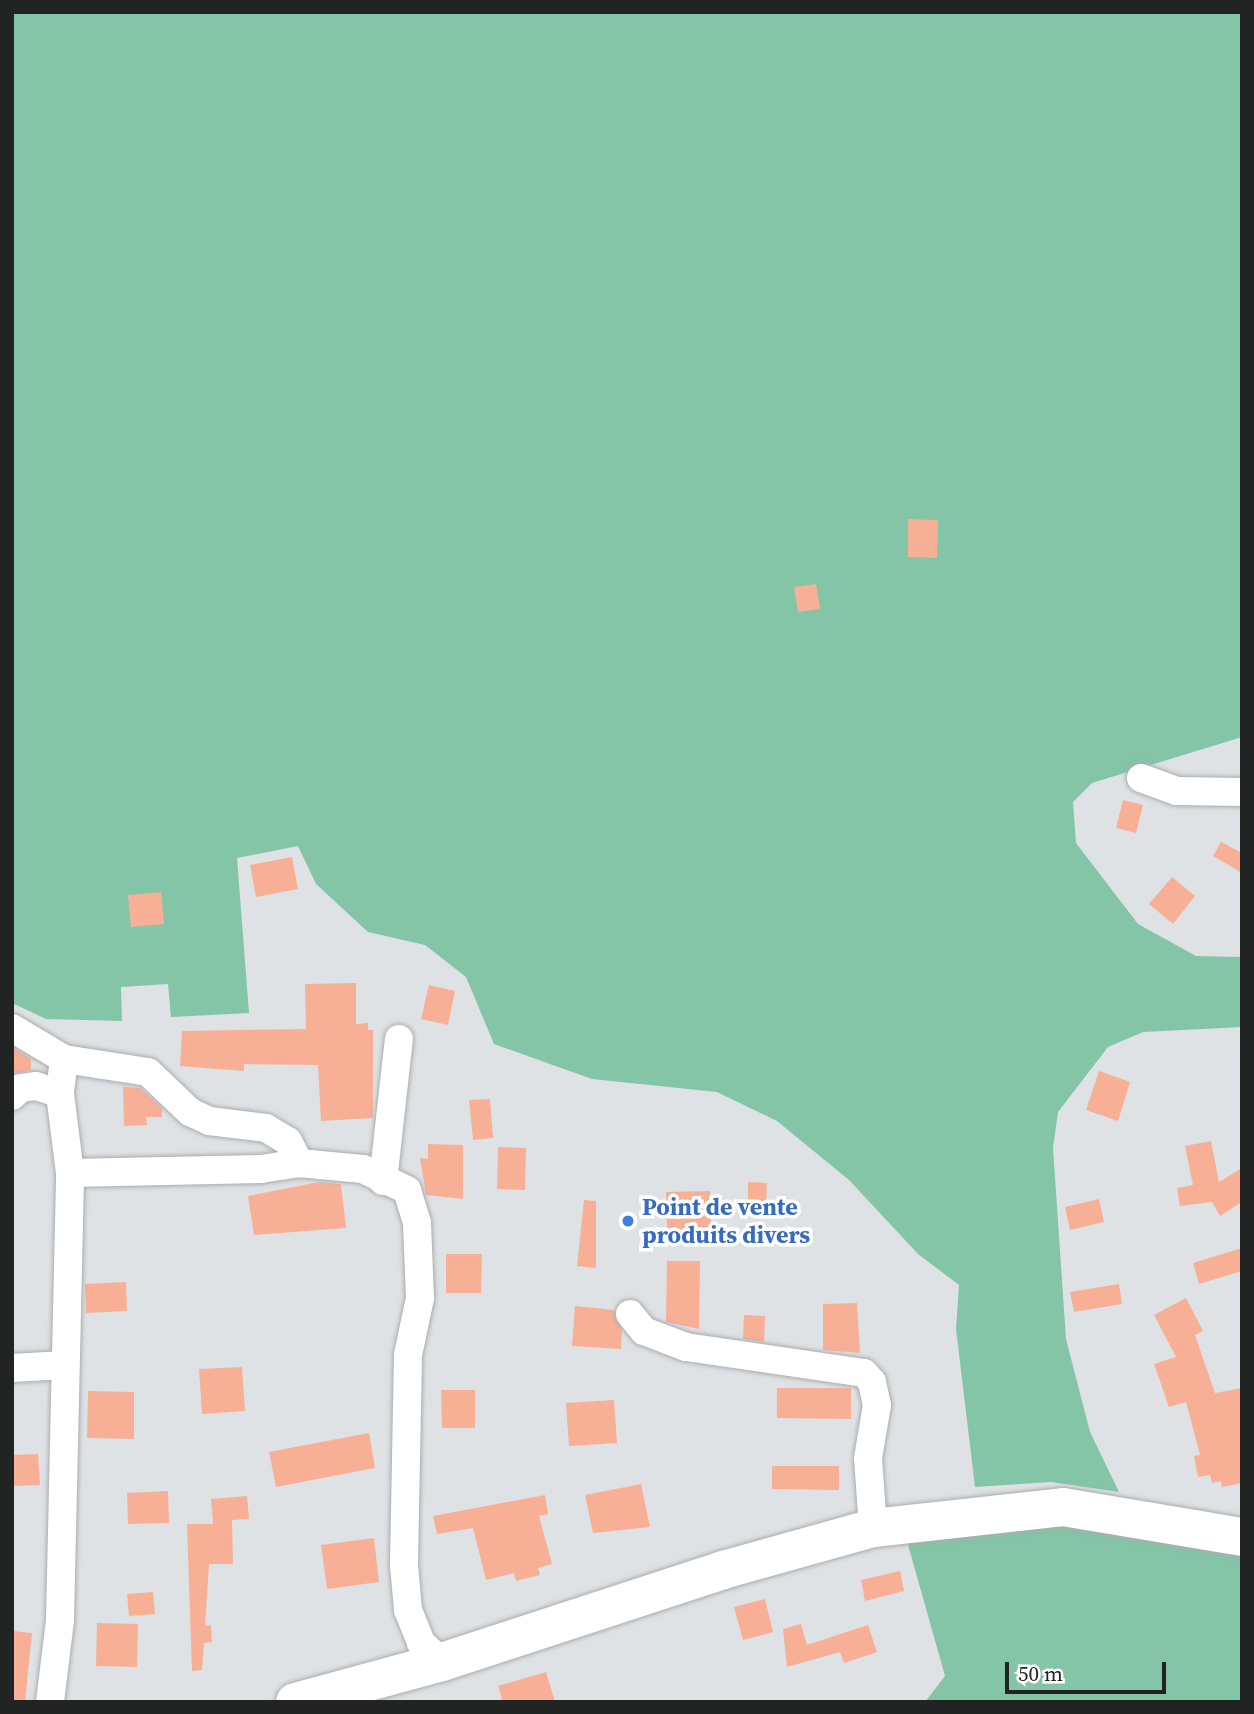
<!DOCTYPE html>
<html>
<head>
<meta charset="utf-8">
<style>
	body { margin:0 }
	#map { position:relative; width:1254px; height:1714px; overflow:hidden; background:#dfe2e5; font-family:"Source Serif 4",serif }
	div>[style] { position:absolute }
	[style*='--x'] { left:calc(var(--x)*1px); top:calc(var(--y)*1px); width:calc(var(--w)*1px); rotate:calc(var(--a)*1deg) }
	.green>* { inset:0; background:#84c4a7 }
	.building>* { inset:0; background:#f7b096 }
	.roads { filter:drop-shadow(0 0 2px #aaadb0) drop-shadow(0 0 2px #aaadb0) }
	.minor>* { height:28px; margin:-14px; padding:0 14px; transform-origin:14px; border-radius:14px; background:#fff }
	.highway>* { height:38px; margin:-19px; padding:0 19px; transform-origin:19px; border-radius:19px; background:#fff }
	.dots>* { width:19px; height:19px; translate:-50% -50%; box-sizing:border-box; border:4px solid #fff; border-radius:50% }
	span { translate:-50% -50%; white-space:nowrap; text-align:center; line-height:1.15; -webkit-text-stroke:7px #fff; paint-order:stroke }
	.shop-label { font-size:24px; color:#366cbe; font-weight:700 }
	.left { translate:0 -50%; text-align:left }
	.frame { position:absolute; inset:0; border:14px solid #222424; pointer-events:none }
	.scale { position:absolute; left:1005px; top:1662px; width:161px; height:32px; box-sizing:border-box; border:4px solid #222424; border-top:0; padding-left:9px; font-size:21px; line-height:24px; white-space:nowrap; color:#222424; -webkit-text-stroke:5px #fff; paint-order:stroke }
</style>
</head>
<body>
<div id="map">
	<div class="green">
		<div style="clip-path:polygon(12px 12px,1242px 12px,1242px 737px,1092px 783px,1073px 802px,1076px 843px,1138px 924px,1196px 956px,1242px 957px,1242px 1027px,1143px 1032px,1108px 1047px,1058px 1112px,1053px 1148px,1066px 1339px,1090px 1432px,1119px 1492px,1051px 1482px,975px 1487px,956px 1329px,959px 1285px,918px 1254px,849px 1180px,777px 1121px,717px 1092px,592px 1079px,494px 1044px,466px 977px,425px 945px,368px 932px,316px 884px,298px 846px,237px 858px,249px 1013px,171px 1017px,168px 984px,121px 987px,122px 1021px,46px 1019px,12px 1003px)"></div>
		<div style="clip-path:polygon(1073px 1520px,1242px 1555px,1242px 1702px,925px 1702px,945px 1676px,903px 1527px)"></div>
	</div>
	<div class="building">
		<div style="clip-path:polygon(908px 519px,938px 520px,937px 558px,908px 557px)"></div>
		<div style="clip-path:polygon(816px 584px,820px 609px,798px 612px,794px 587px)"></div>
		<div style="clip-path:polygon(1123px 800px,1143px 805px,1136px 833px,1116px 828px)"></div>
		<div style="clip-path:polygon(1221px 842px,1242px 853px,1242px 873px,1213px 856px)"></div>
		<div style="clip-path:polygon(292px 857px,298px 889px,256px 897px,250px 865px)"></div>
		<div style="clip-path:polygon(1172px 877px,1195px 896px,1173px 924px,1149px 904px)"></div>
		<div style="clip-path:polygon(161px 892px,164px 924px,131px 927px,128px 895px)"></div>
		<div style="clip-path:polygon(356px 983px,356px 1024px,368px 1023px,368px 1030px,373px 1030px,373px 1118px,321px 1121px,318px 1065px,244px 1064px,244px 1071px,180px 1066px,182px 1031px,306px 1029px,305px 984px)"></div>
		<div style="clip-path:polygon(429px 985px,455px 991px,448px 1025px,421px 1019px)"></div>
		<div style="clip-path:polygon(12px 1047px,31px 1059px,31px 1070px,12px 1074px)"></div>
		<div style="clip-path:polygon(1099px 1071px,1130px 1082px,1118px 1121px,1086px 1110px)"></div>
		<div style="clip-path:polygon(123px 1087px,140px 1088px,162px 1108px,162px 1117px,146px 1117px,147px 1125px,124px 1126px)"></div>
		<div style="clip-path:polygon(490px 1099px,493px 1138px,473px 1140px,469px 1100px)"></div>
		<div style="clip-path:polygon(1211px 1141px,1219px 1182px,1242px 1168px,1242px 1202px,1220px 1216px,1212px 1202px,1180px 1206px,1177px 1188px,1193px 1185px,1185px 1146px)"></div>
		<div style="clip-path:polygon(428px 1144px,463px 1145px,463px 1199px,426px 1195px,420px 1158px,428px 1159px)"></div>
		<div style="clip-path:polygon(498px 1147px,526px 1148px,525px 1190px,497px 1189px)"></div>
		<div style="clip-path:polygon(319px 1182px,341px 1184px,346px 1228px,254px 1235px,248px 1196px)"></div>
		<div style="clip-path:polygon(748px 1182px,767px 1183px,766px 1209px,748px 1209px)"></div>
		<div style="clip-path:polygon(710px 1191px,711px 1229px,667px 1230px,666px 1192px)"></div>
		<div style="clip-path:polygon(1099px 1199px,1104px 1222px,1070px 1230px,1065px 1207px)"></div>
		<div style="clip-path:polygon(584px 1200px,596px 1201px,596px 1268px,577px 1266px)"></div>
		<div style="clip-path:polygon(1242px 1248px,1242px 1271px,1199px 1284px,1193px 1263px)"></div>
		<div style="clip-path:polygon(446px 1254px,482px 1254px,481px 1293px,446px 1293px)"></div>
		<div style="clip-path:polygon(667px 1261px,700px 1261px,699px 1329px,666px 1322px)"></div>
		<div style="clip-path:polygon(126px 1282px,127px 1311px,86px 1313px,85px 1284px)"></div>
		<div style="clip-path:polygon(1119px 1284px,1122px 1304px,1074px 1312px,1070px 1292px)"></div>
		<div style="clip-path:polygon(1186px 1298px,1203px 1331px,1195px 1335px,1215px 1393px,1242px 1388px,1242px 1483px,1222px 1487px,1221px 1481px,1212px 1483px,1210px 1475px,1198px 1477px,1194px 1456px,1200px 1455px,1186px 1402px,1169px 1407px,1154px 1364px,1176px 1357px,1154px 1315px)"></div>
		<div style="clip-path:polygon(857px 1303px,860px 1353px,823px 1350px,823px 1304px)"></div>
		<div style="clip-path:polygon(575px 1306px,614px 1310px,622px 1330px,621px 1349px,572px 1346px)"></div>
		<div style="clip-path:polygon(744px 1315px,765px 1316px,764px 1342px,743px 1339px)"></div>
		<div style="clip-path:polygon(242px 1367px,245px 1411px,202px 1414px,199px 1369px)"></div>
		<div style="clip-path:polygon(777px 1388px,851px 1388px,851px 1419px,777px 1418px)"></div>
		<div style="clip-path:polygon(441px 1390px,475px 1390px,475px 1428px,442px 1428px)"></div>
		<div style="clip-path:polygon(88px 1391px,134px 1392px,134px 1439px,87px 1438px)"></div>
		<div style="clip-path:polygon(614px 1400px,617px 1443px,569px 1446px,566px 1403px)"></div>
		<div style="clip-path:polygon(369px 1433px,375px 1468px,276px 1487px,269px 1452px)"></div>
		<div style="clip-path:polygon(38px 1454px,40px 1485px,12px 1486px,12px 1455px)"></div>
		<div style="clip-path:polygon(772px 1466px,839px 1466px,839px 1490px,772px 1489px)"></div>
		<div style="clip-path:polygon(641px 1484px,650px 1527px,593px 1533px,585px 1495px)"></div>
		<div style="clip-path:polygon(168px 1491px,169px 1523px,128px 1524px,127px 1493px)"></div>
		<div style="clip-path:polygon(545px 1495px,548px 1514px,539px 1516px,552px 1564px,538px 1568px,540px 1575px,516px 1581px,514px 1573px,486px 1580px,473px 1528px,437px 1534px,433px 1516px)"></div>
		<div style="clip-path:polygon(247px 1496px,249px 1519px,232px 1520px,233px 1564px,209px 1564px,205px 1626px,211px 1625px,212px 1642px,204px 1643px,202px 1670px,192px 1671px,187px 1524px,213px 1524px,211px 1499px)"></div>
		<div style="clip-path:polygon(374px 1538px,379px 1582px,327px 1589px,321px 1545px)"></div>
		<div style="clip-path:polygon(900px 1571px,904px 1591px,865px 1601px,861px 1580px)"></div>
		<div style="clip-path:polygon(153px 1592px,155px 1614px,129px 1616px,127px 1594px)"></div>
		<div style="clip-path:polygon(765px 1599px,773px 1632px,743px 1640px,734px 1607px)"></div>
		<div style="clip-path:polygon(97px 1623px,138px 1624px,137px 1667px,96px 1666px)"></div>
		<div style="clip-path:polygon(801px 1624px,807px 1645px,868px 1625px,877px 1652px,844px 1663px,840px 1652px,787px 1667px,783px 1629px)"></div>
		<div style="clip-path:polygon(12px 1631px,32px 1633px,25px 1702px,12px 1702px)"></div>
		<div style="clip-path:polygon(546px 1672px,555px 1702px,503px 1702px,498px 1686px)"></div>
	</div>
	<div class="roads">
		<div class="minor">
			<div style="--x:1141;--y:778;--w:38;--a:20"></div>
			<div style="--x:1177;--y:791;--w:65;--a:0.9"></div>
			<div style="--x:12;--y:1028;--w:61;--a:30.8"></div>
			<div style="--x:64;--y:1059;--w:35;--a:97"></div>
			<div style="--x:60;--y:1094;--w:80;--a:82.8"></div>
			<div style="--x:70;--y:1173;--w:191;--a:-1.2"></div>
			<div style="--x:261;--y:1169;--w:38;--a:-9"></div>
			<div style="--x:299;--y:1163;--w:64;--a:5.4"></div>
			<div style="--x:363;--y:1169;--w:49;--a:25.5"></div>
			<div style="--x:407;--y:1190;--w:34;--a:73"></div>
			<div style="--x:417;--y:1223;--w:75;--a:87.7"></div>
			<div style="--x:420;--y:1298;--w:58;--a:101.9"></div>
			<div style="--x:408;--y:1355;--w:210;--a:91.1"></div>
			<div style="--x:404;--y:1565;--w:45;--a:84.9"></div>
			<div style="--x:408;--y:1610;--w:35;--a:68"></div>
			<div style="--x:421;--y:1643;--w:28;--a:42"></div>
			<div style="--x:64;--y:1059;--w:85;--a:8.8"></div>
			<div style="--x:148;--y:1072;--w:58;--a:43.6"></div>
			<div style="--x:190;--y:1112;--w:21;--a:25"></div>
			<div style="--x:209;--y:1121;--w:57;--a:7"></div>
			<div style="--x:266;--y:1128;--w:26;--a:31"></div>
			<div style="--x:288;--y:1141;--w:25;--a:63"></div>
			<div style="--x:12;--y:1096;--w:12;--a:-42"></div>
			<div style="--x:21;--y:1088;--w:15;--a:-8"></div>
			<div style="--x:36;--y:1086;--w:25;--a:18"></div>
			<div style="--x:383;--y:1181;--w:143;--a:-83.6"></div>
			<div style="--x:630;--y:1314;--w:22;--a:51"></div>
			<div style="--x:644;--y:1331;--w:45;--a:20.9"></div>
			<div style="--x:686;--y:1347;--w:180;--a:8.3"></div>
			<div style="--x:864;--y:1373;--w:12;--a:48"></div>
			<div style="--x:872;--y:1382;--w:24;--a:78"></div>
			<div style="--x:877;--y:1405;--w:54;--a:99.6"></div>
			<div style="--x:868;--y:1458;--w:70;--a:85.9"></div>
			<div style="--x:12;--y:1368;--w:53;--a:-3.2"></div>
			<div style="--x:50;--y:1702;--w:83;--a:-83"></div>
			<div style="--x:60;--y:1620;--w:447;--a:-88.7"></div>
		</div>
		<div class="highway">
			<div style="--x:295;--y:1702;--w:152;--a:-15.2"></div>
			<div style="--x:442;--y:1662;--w:296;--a:-18.1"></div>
			<div style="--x:723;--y:1570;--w:156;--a:-15.6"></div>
			<div style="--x:873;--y:1528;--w:191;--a:-6.3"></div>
			<div style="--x:1063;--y:1507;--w:181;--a:9.5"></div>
		</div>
	</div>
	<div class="dots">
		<div style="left:628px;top:1221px;background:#3f7fe0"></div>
	</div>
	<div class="shop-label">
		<span class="left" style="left:642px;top:1221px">Point de vente<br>produits divers</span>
	</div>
	<div class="frame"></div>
	<div class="scale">50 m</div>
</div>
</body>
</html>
